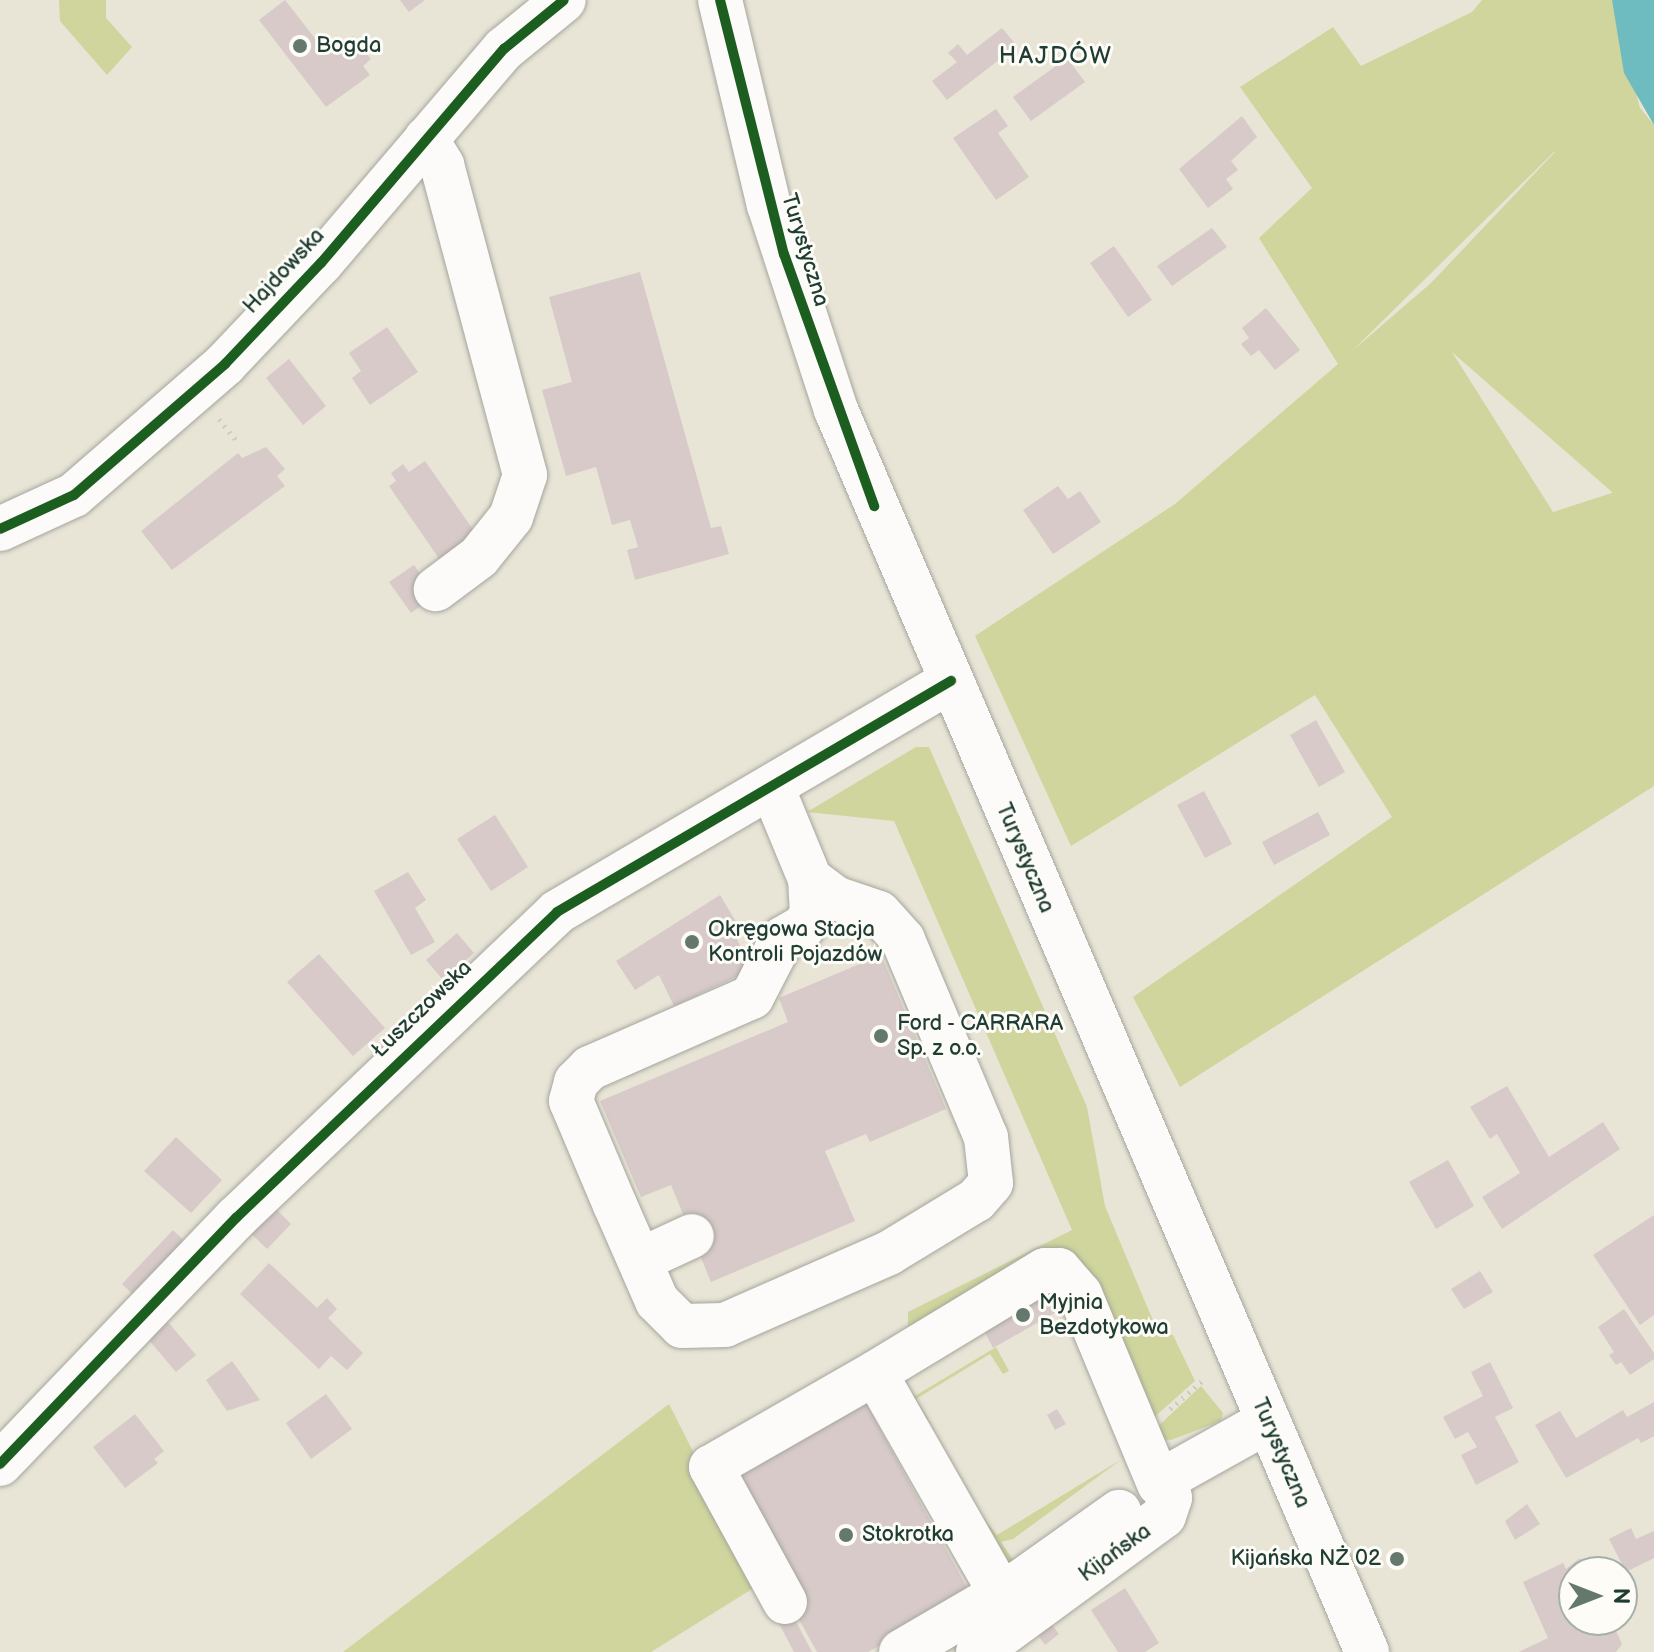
<!DOCTYPE html>
<html>
<head>
<meta charset="utf-8">
<style>
	body { margin:0 }
	#map { position:relative; width:1654px; height:1652px; overflow:hidden; background:#e8e5d7; font-family:"Balsamiq Sans",sans-serif }
	div>[style] { position:absolute }
	[style*='--x'] { left:calc(var(--x)*1px); top:calc(var(--y)*1px); width:calc(var(--w)*1px); rotate:calc(var(--a)*1deg) }
	.green>* { inset:0; background:#cfd59c }
	.water>* { inset:0; background:#6ebcbf }
	.building>* { inset:0; background:#d7cac9 }
	.path>* { height:5px; margin-top:-2.5px; transform-origin:0; background:repeating-linear-gradient(90deg,#caccc8 0 2px,transparent 0 8px) }
	.roads { filter:drop-shadow(0 0 2px #a5a69d) drop-shadow(0 0 2px #a5a69d) }
	.minor>* { height:44px; margin:-22px; padding:0 22px; transform-origin:22px; border-radius:22px; background:#fcfbf9 }
	.major>* { height:44px; margin:-22px; padding:0 22px; transform-origin:22px; border-radius:22px; background:#fcfbf9 }
	.cycleway>* { height:10px; margin:-5px; padding:0 5px; transform-origin:5px; border-radius:5px; background:#1b5e20 }
	.dots>* { width:22px; height:22px; translate:-50% -50%; box-sizing:border-box; border:4px solid #fdfcf7; border-radius:50% }
	span { translate:-50% -50%; white-space:nowrap; text-align:center; line-height:1.15; -webkit-text-stroke:6px #fdfcf7; paint-order:stroke }
	.poi-label { font-size:22px; color:#1f3d34 }
	.left { translate:0 -50%; text-align:left }
	.right { translate:-100% -50%; text-align:right }
	.street-label { font-size:22px; color:#1f3d34 }
	.neighbourhood-label { font-size:24px; color:#1f3d34; letter-spacing:2px }
	.north { position:absolute; left:1558px; top:1556px; width:80px; height:80px; box-sizing:border-box; background:#fdfcf7; border:2px solid #a4b0a9; border-radius:50%; rotate:90deg; font-size:22px; font-weight:700; line-height:32px; text-align:center; color:#1f3d34 }
	.north::after { content:''; display:block; margin:auto; width:28px; height:36px; background:#65786d; clip-path:polygon(50% 0,100% 100%,50% 72%,0 100%) }
</style>
</head>
<body>
<div id="map">
	<div class="green">
		<div style="clip-path:polygon(59px 0,106px 0,106px 18px,132px 47px,107px 75px,60px 21px)"></div>
		<div style="clip-path:polygon(evenodd,1482px 0,1612px 0,1640px 108px,1654px 125px,1654px 786px,1180px 1087px,1133px 997px,1392px 817px,1315px 695px,1071px 846px,975px 636px,1175px 504px,1338px 364px,1259px 238px,1312px 188px,1240px 87px,1333px 27px,1361px 66px,1472px 12px,1482px 0,1555px 152px,1431px 283px,1352px 351px,1554px 152px,1555px 152px,1482px 0,1452px 352px,1612px 492px,1612px 493px,1553px 512px,1452px 352px)"></div>
		<div style="clip-path:polygon(916px 747px,929px 747px,1087px 1107px,1105px 1206px,1159px 1335px,1173px 1335px,1195px 1381px,1151px 1420px,1082px 1264px,908px 1338px,908px 1312px,1072px 1230px,894px 821px,807px 812px)"></div>
		<div style="clip-path:polygon(996px 1347px,1009px 1371px,1003px 1374px,990px 1354px,916px 1399px,928px 1419px,924px 1422px,912px 1393px,915px 1396px)"></div>
		<div style="clip-path:polygon(1201px 1386px,1223px 1413px,1221px 1421px,1171px 1440px,1160px 1439px,1154px 1430px)"></div>
		<div style="clip-path:polygon(669px 1404px,760px 1584px,651px 1652px,343px 1652px)"></div>
		<div style="clip-path:polygon(1122px 1459px,1013px 1539px,1001px 1542px,1016px 1564px,1008px 1562px,981px 1515px,997px 1535px)"></div>
	</div>
	<div class="water">
		<div style="clip-path:polygon(1612px 0,1654px 0,1654px 125px,1624px 73px)"></div>
	</div>
	<div class="building">
		<div style="clip-path:polygon(285px 0,328px 55px,353px 36px,371px 59px,363px 66px,370px 75px,326px 107px,259px 20px)"></div>
		<div style="clip-path:polygon(400px 0,425px 0,409px 12px)"></div>
		<div style="clip-path:polygon(1002px 28px,1017px 46px,947px 100px,932px 81px,957px 62px,948px 53px,958px 44px,967px 55px)"></div>
		<div style="clip-path:polygon(1067px 58px,1085px 82px,1031px 121px,1013px 97px)"></div>
		<div style="clip-path:polygon(996px 109px,1008px 126px,998px 133px,1029px 177px,996px 200px,953px 138px)"></div>
		<div style="clip-path:polygon(1242px 116px,1257px 137px,1231px 161px,1238px 170px,1226px 179px,1233px 189px,1208px 208px,1179px 169px)"></div>
		<div style="clip-path:polygon(1212px 228px,1227px 247px,1172px 286px,1157px 266px)"></div>
		<div style="clip-path:polygon(1114px 246px,1152px 300px,1128px 317px,1090px 263px)"></div>
		<div style="clip-path:polygon(640px 272px,711px 528px,721px 526px,729px 554px,635px 580px,627px 550px,638px 547px,630px 520px,612px 525px,596px 467px,566px 476px,542px 390px,572px 382px,549px 297px)"></div>
		<div style="clip-path:polygon(1266px 308px,1300px 350px,1275px 370px,1259px 350px,1251px 356px,1241px 344px,1249px 338px,1242px 328px)"></div>
		<div style="clip-path:polygon(387px 327px,418px 372px,370px 405px,352px 378px,361px 371px,349px 353px)"></div>
		<div style="clip-path:polygon(289px 359px,326px 406px,303px 425px,266px 378px)"></div>
		<div style="clip-path:polygon(266px 447px,285px 469px,277px 476px,285px 486px,172px 570px,141px 531px,238px 453px,242px 458px)"></div>
		<div style="clip-path:polygon(425px 461px,477px 535px,440px 560px,389px 486px,396px 481px,391px 473px,403px 464px,409px 472px)"></div>
		<div style="clip-path:polygon(1058px 486px,1068px 499px,1080px 491px,1101px 522px,1053px 554px,1023px 510px)"></div>
		<div style="clip-path:polygon(414px 565px,435px 596px,411px 613px,389px 582px)"></div>
		<div style="clip-path:polygon(1316px 720px,1345px 772px,1319px 787px,1290px 735px)"></div>
		<div style="clip-path:polygon(1204px 791px,1232px 844px,1205px 858px,1177px 805px)"></div>
		<div style="clip-path:polygon(1318px 812px,1330px 835px,1274px 865px,1262px 842px)"></div>
		<div style="clip-path:polygon(495px 815px,528px 867px,491px 891px,457px 839px)"></div>
		<div style="clip-path:polygon(408px 872px,426px 900px,415px 908px,435px 942px,411px 955px,374px 891px)"></div>
		<div style="clip-path:polygon(720px 895px,738px 925px,732px 928px,751px 970px,674px 1006px,659px 975px,635px 990px,616px 961px)"></div>
		<div style="clip-path:polygon(457px 933px,474px 953px,443px 980px,426px 960px)"></div>
		<div style="clip-path:polygon(319px 954px,385px 1028px,353px 1056px,287px 982px)"></div>
		<div style="clip-path:polygon(881px 955px,946px 1109px,870px 1142px,866px 1134px,825px 1151px,855px 1221px,711px 1282px,671px 1185px,641px 1197px,600px 1101px,788px 1022px,779px 998px)"></div>
		<div style="clip-path:polygon(1507px 1086px,1549px 1157px,1603px 1122px,1620px 1149px,1502px 1229px,1482px 1197px,1520px 1173px,1497px 1134px,1490px 1139px,1470px 1107px)"></div>
		<div style="clip-path:polygon(176px 1137px,222px 1180px,191px 1213px,144px 1171px)"></div>
		<div style="clip-path:polygon(1448px 1160px,1474px 1206px,1436px 1229px,1409px 1182px)"></div>
		<div style="clip-path:polygon(269px 1202px,291px 1224px,267px 1249px,245px 1228px)"></div>
		<div style="clip-path:polygon(1654px 1215px,1654px 1315px,1640px 1325px,1593px 1255px)"></div>
		<div style="clip-path:polygon(173px 1230px,194px 1250px,143px 1304px,122px 1284px)"></div>
		<div style="clip-path:polygon(269px 1263px,317px 1308px,327px 1298px,337px 1309px,328px 1318px,363px 1353px,347px 1370px,331px 1356px,319px 1369px,240px 1294px)"></div>
		<div style="clip-path:polygon(1480px 1271px,1493px 1292px,1464px 1309px,1451px 1289px)"></div>
		<div style="clip-path:polygon(1052px 1282px,1065px 1307px,993px 1348px,980px 1323px)"></div>
		<div style="clip-path:polygon(1624px 1309px,1654px 1353px,1654px 1359px,1630px 1375px,1621px 1362px,1616px 1365px,1609px 1355px,1614px 1352px,1598px 1327px)"></div>
		<div style="clip-path:polygon(168px 1322px,196px 1355px,176px 1372px,148px 1339px)"></div>
		<div style="clip-path:polygon(232px 1361px,260px 1400px,227px 1411px,206px 1380px)"></div>
		<div style="clip-path:polygon(1490px 1362px,1513px 1408px,1495px 1417px,1519px 1462px,1476px 1485px,1461px 1455px,1477px 1447px,1468px 1432px,1455px 1439px,1443px 1417px,1483px 1396px,1471px 1372px)"></div>
		<div style="clip-path:polygon(326px 1394px,352px 1429px,311px 1459px,286px 1423px)"></div>
		<div style="clip-path:polygon(863px 1398px,971px 1595px,868px 1652px,817px 1652px,720px 1475px)"></div>
		<div style="clip-path:polygon(1654px 1402px,1654px 1436px,1641px 1443px,1638px 1438px,1566px 1478px,1535px 1425px,1560px 1411px,1576px 1438px,1623px 1410px,1627px 1417px)"></div>
		<div style="clip-path:polygon(1057px 1409px,1066px 1424px,1055px 1430px,1047px 1415px)"></div>
		<div style="clip-path:polygon(135px 1414px,164px 1451px,154px 1459px,158px 1463px,125px 1488px,93px 1447px)"></div>
		<div style="clip-path:polygon(1527px 1504px,1540px 1524px,1515px 1540px,1505px 1521px)"></div>
		<div style="clip-path:polygon(1631px 1528px,1636px 1539px,1654px 1531px,1654px 1558px,1626px 1572px,1609px 1539px)"></div>
		<div style="clip-path:polygon(1580px 1558px,1586px 1572px,1574px 1572px,1574px 1620px,1611px 1620px,1622px 1644px,1616px 1652px,1519px 1652px,1548px 1638px,1523px 1582px,1563px 1563px,1566px 1569px)"></div>
		<div style="clip-path:polygon(1125px 1588px,1159px 1643px,1145px 1652px,1118px 1652px,1091px 1610px)"></div>
		<div style="clip-path:polygon(791px 1612px,812px 1652px,794px 1652px,777px 1620px)"></div>
		<div style="clip-path:polygon(1044px 1614px,1059px 1634px,1045px 1645px,1030px 1624px)"></div>
	</div>
	<div class="path">
		<div style="--x:219;--y:419;--w:27;--a:51"></div>
		<div style="--x:1170;--y:1409;--w:43;--a:-41.2"></div>
	</div>
	<div class="roads">
		<div class="minor">
			<div style="--x:426;--y:139;--w:31;--a:58"></div>
			<div style="--x:442;--y:165;--w:321;--a:75"></div>
			<div style="--x:525;--y:475;--w:44;--a:108.4"></div>
			<div style="--x:511;--y:517;--w:51;--a:128.7"></div>
			<div style="--x:479;--y:557;--w:54;--a:143.3"></div>
			<div style="--x:0;--y:529;--w:81;--a:-24.7"></div>
			<div style="--x:74;--y:495;--w:200;--a:-40.9"></div>
			<div style="--x:225;--y:364;--w:139;--a:-46.5"></div>
			<div style="--x:321;--y:263;--w:282;--a:-49.5"></div>
			<div style="--x:504;--y:49;--w:77;--a:-39.2"></div>
			<div style="--x:772;--y:787;--w:100;--a:67.6"></div>
			<div style="--x:810;--y:879;--w:31;--a:37"></div>
			<div style="--x:835;--y:898;--w:46;--a:18.8"></div>
			<div style="--x:879;--y:913;--w:36;--a:48"></div>
			<div style="--x:903;--y:940;--w:214;--a:67.2"></div>
			<div style="--x:986;--y:1137;--w:46;--a:83.8"></div>
			<div style="--x:991;--y:1183;--w:23;--a:131"></div>
			<div style="--x:976;--y:1200;--w:102;--a:148.7"></div>
			<div style="--x:889;--y:1253;--w:179;--a:156.3"></div>
			<div style="--x:725;--y:1325;--w:43;--a:178.7"></div>
			<div style="--x:682;--y:1326;--w:35;--a:-135"></div>
			<div style="--x:657;--y:1301;--w:105;--a:-113.6"></div>
			<div style="--x:615;--y:1205;--w:113;--a:-112.9"></div>
			<div style="--x:571;--y:1101;--w:20;--a:-75"></div>
			<div style="--x:576;--y:1082;--w:20;--a:-45"></div>
			<div style="--x:590;--y:1068;--w:177;--a:-23.7"></div>
			<div style="--x:752;--y:997;--w:65;--a:-62.7"></div>
			<div style="--x:782;--y:939;--w:24;--a:-30"></div>
			<div style="--x:803;--y:927;--w:15;--a:-53"></div>
			<div style="--x:812;--y:915;--w:36;--a:-93"></div>
			<div style="--x:640;--y:1260;--w:57;--a:-24.8"></div>
			<div style="--x:0;--y:1464;--w:341;--a:-46.2"></div>
			<div style="--x:236;--y:1218;--w:443;--a:-43.6"></div>
			<div style="--x:557;--y:912;--w:457;--a:-30.4"></div>
			<div style="--x:1001;--y:1594;--w:254;--a:-119.7"></div>
			<div style="--x:875;--y:1373;--w:199;--a:-31.2"></div>
			<div style="--x:1045;--y:1270;--w:14;--a:0"></div>
			<div style="--x:1059;--y:1270;--w:32;--a:49"></div>
			<div style="--x:1080;--y:1294;--w:206;--a:67.4"></div>
			<div style="--x:785;--y:1602;--w:154;--a:-118.7"></div>
			<div style="--x:711;--y:1467;--w:189;--a:-29.8"></div>
			<div style="--x:901;--y:1652;--w:137;--a:-30.3"></div>
			<div style="--x:1019;--y:1583;--w:123;--a:-35.4"></div>
			<div style="--x:978;--y:1652;--w:230;--a:-36.2"></div>
			<div style="--x:1164;--y:1516;--w:19;--a:-72"></div>
			<div style="--x:1170;--y:1498;--w:20;--a:-101"></div>
			<div style="--x:1166;--y:1478;--w:117;--a:-29.2"></div>
		</div>
		<div class="major">
			<div style="--x:720;--y:0;--w:211;--a:76.6"></div>
			<div style="--x:769;--y:205;--w:216;--a:71.9"></div>
			<div style="--x:836;--y:410;--w:1351;--a:66.85"></div>
		</div>
	</div>
	<div class="cycleway">
		<div style="--x:720;--y:0;--w:262;--a:75.9"></div>
		<div style="--x:784;--y:254;--w:268;--a:70.3"></div>
		<div style="--x:0;--y:529;--w:81;--a:-24.7"></div>
		<div style="--x:74;--y:495;--w:200;--a:-40.9"></div>
		<div style="--x:225;--y:364;--w:139;--a:-46.5"></div>
		<div style="--x:321;--y:263;--w:282;--a:-49.5"></div>
		<div style="--x:504;--y:49;--w:77;--a:-39.2"></div>
		<div style="--x:0;--y:1464;--w:341;--a:-46.2"></div>
		<div style="--x:236;--y:1218;--w:443;--a:-43.6"></div>
		<div style="--x:557;--y:912;--w:457;--a:-30.4"></div>
	</div>
	<div class="dots">
		<div style="left:300px;top:46px;background:#65786d"></div>
		<div style="left:692px;top:942px;background:#65786d"></div>
		<div style="left:881px;top:1036px;background:#65786d"></div>
		<div style="left:1023px;top:1315px;background:#65786d"></div>
		<div style="left:846px;top:1535px;background:#65786d"></div>
		<div style="left:1397px;top:1559px;background:#65786d"></div>
	</div>
	<div class="poi-label">
		<span class="left" style="left:316px;top:46px">Bogda</span>
		<span class="left" style="left:708px;top:942px">Okręgowa Stacja<br>Kontroli Pojazdów</span>
		<span class="left" style="left:897px;top:1036px">Ford - CARRARA<br>Sp. z o.o.</span>
		<span class="left" style="left:1039px;top:1315px">Myjnia<br>Bezdotykowa</span>
		<span class="left" style="left:862px;top:1535px">Stokrotka</span>
		<span class="right" style="left:1381px;top:1559px">Kijańska NŻ 02</span>
	</div>
	<div class="street-label">
		<span style="left:805px;top:250px;rotate:73deg">Turystyczna</span>
		<span style="left:284px;top:271px;rotate:-47deg">Hajdowska</span>
		<span style="left:1025px;top:858px;rotate:67deg">Turystyczna</span>
		<span style="left:422px;top:1009px;rotate:-44deg">Łuszczowska</span>
		<span style="left:1281px;top:1453px;rotate:67deg">Turystyczna</span>
		<span style="left:1115px;top:1553px;rotate:-36deg">Kijańska</span>
	</div>
	<div class="neighbourhood-label">
		<span style="left:1056px;top:56px">HAJDÓW</span>
	</div>
	<div class="north">N</div>
</div>
</body>
</html>
